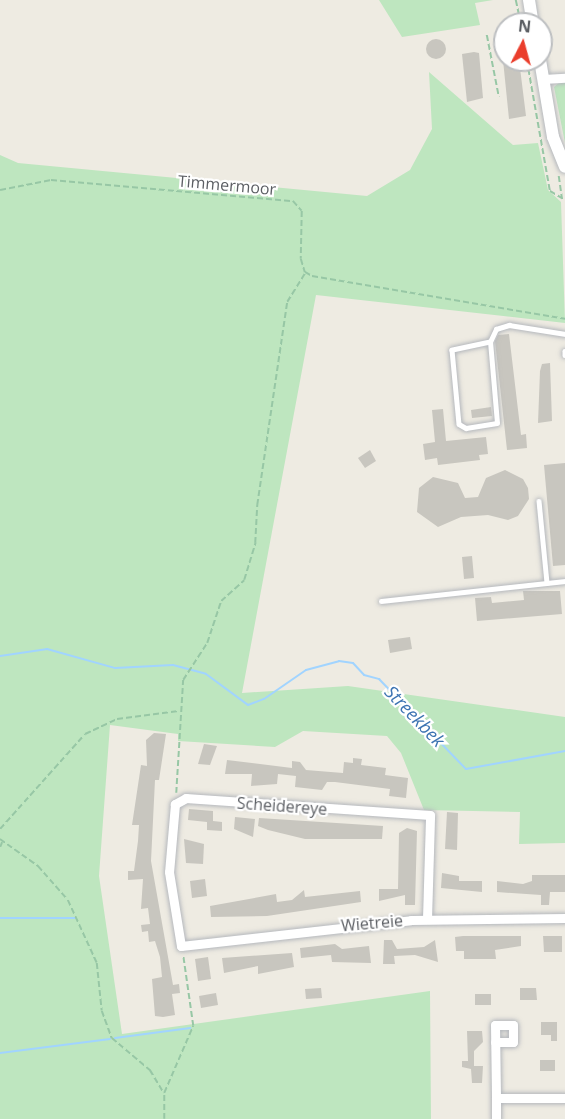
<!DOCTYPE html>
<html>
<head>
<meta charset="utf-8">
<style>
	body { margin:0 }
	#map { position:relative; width:565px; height:1119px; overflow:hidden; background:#eeebe2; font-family:"Open Sans",sans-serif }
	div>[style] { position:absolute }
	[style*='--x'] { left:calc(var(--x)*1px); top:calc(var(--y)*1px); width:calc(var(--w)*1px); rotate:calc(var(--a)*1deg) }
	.green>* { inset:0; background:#bee6bf }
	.stream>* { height:2px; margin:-1px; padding:0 1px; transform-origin:1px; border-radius:1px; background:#a1d4ff }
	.building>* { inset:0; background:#c8c6bf }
	.round { border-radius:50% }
	.path>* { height:1.5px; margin-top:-0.75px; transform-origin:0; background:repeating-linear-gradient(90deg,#97c7a5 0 6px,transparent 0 9px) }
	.roads { filter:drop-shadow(0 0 2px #b5b8bd) drop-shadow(0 0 2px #b5b8bd) }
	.service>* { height:4.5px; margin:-2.25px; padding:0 2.25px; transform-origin:2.25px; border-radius:2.25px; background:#fff }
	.minor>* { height:9px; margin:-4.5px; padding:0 4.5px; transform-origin:4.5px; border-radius:4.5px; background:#fff }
	.secondary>* { height:12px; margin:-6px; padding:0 6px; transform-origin:6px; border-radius:6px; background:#fff }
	span { translate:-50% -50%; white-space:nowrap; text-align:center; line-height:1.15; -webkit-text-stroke:4.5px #fff; paint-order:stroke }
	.street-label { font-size:16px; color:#5b5e63 }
	.water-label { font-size:18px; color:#3d74b2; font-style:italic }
	.north { position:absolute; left:493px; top:12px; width:60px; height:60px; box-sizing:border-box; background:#fff; border:2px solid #bdbfc1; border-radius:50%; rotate:6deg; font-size:16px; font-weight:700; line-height:24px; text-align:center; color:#5b5e63 }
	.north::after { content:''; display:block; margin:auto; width:21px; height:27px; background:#ea3e2c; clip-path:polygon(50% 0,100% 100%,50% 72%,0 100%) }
</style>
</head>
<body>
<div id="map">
	<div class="green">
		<div style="clip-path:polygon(379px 0,493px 0,475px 3px,480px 25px,402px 37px)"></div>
		<div style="clip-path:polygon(429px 72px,513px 145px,538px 143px,548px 190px,561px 202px,565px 323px,316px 295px,242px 693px,348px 686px,565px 717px,565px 843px,519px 844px,520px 812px,424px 810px,401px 753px,387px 736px,303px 731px,275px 747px,178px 741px,178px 734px,110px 725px,99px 876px,122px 1034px,430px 991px,431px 1119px,0 1119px,0 155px,18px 163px,367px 196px,410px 170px,432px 129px)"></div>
		<div style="clip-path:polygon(561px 81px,565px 81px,565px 143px,554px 87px)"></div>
	</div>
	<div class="stream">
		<div style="--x:0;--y:656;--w:48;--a:-8.5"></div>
		<div style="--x:47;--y:649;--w:71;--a:15.6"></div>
		<div style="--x:115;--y:668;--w:58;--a:-3"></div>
		<div style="--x:173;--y:665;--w:34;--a:15"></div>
		<div style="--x:206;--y:674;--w:52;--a:36.4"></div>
		<div style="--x:248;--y:705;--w:17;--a:-21"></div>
		<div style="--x:264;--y:699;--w:51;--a:-34.6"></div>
		<div style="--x:306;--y:670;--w:34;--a:-15"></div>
		<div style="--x:339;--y:661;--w:14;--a:8"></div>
		<div style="--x:353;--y:663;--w:16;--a:47"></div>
		<div style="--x:364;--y:675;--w:16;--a:15"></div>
		<div style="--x:379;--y:679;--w:125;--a:46"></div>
		<div style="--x:466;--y:769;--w:101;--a:-10.3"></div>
		<div style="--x:0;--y:918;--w:75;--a:0"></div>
		<div style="--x:115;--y:1038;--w:76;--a:-7.6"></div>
		<div style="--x:0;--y:1053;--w:111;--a:-7.3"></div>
	</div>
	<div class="building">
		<div class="round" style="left:426px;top:39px;width:20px;height:20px"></div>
		<div style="clip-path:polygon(474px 52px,479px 53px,483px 98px,467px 102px,462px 54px)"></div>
		<div style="clip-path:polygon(503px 60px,519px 60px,526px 116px,509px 119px)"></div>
		<div style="clip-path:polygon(509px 334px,521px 435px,526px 434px,527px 448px,507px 450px,495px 341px,498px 335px)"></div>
		<div style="clip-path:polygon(550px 363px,552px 421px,538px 423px,540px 371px,542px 364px)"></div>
		<div style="clip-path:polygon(491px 407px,492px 416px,472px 418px,471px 410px)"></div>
		<div style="clip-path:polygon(443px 409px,446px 441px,486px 437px,488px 454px,479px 455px,480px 460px,438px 465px,437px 458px,425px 460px,423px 444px,435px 442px,432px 410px)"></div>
		<div style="clip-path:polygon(370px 450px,376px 461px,365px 468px,358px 458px)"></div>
		<div style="clip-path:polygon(565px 463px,565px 565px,553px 566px,544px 465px)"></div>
		<div style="clip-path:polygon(505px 470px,523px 479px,528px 488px,529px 499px,518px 516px,508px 520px,488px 515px,461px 517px,438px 527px,417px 512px,419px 488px,433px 477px,458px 483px,465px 498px,478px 497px,486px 478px)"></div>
		<div style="clip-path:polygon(472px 556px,474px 578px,464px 579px,462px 557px)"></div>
		<div style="clip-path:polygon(523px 591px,560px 591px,562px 614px,477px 621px,475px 598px,491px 597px,492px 603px,524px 600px)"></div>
		<div style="clip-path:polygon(410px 637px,412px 649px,390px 653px,388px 640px)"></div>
		<div style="clip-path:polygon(154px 733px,166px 734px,159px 780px,155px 780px,151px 861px,173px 985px,179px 984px,180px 993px,172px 994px,175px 1015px,163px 1017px,155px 1016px,152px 979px,162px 977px,160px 957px,155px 941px,149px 942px,148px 931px,142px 932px,141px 925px,150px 924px,148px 908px,141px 909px,143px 879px,128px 880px,128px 871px,134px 871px,138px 841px,139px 825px,132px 825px,141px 765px,147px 766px,146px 740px)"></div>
		<div style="clip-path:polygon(204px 744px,217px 746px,210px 765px,198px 764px)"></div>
		<div style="clip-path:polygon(353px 758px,362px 759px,361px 765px,386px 768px,385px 775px,408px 778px,406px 798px,389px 796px,390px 789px,335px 782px,327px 782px,322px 790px,295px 787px,296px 776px,278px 774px,277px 784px,251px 786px,252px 774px,225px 774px,227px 760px,292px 768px,292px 761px,300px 762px,306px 770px,343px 773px,344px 762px,353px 763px)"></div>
		<div style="clip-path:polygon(189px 809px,213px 811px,213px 821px,222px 822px,222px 831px,207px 830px,207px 822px,188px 820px)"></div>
		<div style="clip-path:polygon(447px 812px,458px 813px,457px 850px,445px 849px)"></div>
		<div style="clip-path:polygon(235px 817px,255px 819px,253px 837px,234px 829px)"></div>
		<div style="clip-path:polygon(259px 818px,383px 826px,382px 839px,305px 839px,268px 830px,258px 826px)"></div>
		<div style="clip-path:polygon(407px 828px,417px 831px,415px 905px,405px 905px,405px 895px,379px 901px,379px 889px,398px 889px,399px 833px)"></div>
		<div style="clip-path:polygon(184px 839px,204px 844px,203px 864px,186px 863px)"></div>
		<div style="clip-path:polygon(442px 873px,459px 876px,459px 881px,482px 881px,482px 892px,441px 888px)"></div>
		<div style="clip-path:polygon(532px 875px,565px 875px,565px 892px,550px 892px,549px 905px,541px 905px,541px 895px,497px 892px,497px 881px,523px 884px,532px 881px)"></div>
		<div style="clip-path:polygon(205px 879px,207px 896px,192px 898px,190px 881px)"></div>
		<div style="clip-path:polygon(304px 890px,305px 897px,360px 891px,361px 902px,267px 916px,211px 917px,210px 906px,276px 894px,277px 902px,292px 900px)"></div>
		<div style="clip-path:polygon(463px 936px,521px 936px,521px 946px,495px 950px,496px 959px,464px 959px,464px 951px,456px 951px,455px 937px)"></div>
		<div style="clip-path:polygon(543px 936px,562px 936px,562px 952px,544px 952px)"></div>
		<div style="clip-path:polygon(384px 940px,392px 940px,397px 949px,424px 947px,435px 940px,438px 962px,415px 955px,394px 956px,395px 964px,383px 964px)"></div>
		<div style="clip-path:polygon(335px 944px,342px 949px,369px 946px,371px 963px,332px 962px,331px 955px,301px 958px,300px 948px)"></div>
		<div style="clip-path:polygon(292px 953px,294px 967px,258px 974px,258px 966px,224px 973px,222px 958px)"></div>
		<div style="clip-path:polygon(208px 957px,211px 979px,198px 981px,195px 959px)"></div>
		<div style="clip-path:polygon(321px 988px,322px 998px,306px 999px,305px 989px)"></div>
		<div style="clip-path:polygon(520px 988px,536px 988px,537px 1000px,520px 1000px)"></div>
		<div style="clip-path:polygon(216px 993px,218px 1005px,201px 1008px,199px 996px)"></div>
		<div style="clip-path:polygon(475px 994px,491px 994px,491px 1005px,475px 1005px)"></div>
		<div style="clip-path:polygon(541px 1022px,557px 1022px,557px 1041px,551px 1041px,551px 1035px,541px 1035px)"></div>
		<div style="clip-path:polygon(467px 1031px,482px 1031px,483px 1042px,474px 1051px,474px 1066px,483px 1066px,482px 1083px,472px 1083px,471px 1069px,462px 1067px,462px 1061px,468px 1061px)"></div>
		<div style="clip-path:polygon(540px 1060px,555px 1060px,555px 1071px,540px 1071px)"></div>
	</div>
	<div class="path">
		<div style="--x:516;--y:0;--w:25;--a:78"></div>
		<div style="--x:543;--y:28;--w:24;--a:81"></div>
		<div style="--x:487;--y:35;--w:63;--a:79"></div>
		<div style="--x:527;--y:60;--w:133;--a:80"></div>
		<div style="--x:550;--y:191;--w:17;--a:31"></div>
		<div style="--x:559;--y:176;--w:22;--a:82"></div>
		<div style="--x:0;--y:190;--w:52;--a:-11.1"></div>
		<div style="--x:51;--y:180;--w:243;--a:5"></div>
		<div style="--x:293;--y:201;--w:13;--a:48"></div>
		<div style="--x:302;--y:211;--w:48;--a:91.2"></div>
		<div style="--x:301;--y:259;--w:14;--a:73"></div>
		<div style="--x:305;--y:272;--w:8;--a:30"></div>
		<div style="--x:312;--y:276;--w:257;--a:9.6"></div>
		<div style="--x:176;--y:793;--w:113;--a:-86.5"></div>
		<div style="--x:183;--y:680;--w:44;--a:-57"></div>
		<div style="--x:207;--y:643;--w:44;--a:-71.6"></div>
		<div style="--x:221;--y:601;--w:31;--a:-42"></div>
		<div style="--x:244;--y:580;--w:39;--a:-73"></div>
		<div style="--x:255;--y:543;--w:38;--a:-87"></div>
		<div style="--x:257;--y:505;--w:205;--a:-81.6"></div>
		<div style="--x:287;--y:302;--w:34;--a:-58"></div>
		<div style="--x:0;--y:829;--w:127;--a:-48.2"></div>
		<div style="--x:85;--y:734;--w:35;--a:-25"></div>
		<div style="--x:117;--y:719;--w:62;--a:-7.5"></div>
		<div style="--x:0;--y:839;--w:47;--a:35.4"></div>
		<div style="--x:38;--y:866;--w:45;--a:48.6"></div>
		<div style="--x:68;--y:900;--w:69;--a:65.3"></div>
		<div style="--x:97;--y:963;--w:48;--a:84.1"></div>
		<div style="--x:102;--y:1011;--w:29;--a:70"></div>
		<div style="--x:112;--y:1038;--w:50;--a:40.1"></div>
		<div style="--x:150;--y:1070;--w:27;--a:59"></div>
		<div style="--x:0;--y:847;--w:5;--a:-68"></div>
		<div style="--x:164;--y:1119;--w:26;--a:-90"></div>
		<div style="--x:164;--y:1093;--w:73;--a:-66.6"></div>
		<div style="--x:193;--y:1026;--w:71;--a:-98.1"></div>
	</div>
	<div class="roads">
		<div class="service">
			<div style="--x:490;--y:342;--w:39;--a:168"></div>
			<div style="--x:452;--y:350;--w:74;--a:84.6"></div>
			<div style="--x:459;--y:424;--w:8;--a:30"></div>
			<div style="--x:466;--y:428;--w:31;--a:-9"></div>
			<div style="--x:497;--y:423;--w:81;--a:-94.9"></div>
			<div style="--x:490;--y:342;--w:14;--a:-65"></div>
			<div style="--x:496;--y:329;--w:14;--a:-17"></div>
			<div style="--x:509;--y:325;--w:57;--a:9.1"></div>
			<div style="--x:565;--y:351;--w:4;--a:90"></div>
			<div style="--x:539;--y:501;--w:82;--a:84.4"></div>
			<div style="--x:381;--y:601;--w:185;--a:-6.2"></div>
		</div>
		<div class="minor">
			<div style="--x:543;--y:79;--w:22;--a:-3"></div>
			<div style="--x:427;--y:919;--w:104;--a:-88.3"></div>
			<div style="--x:430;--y:815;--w:245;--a:-176"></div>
			<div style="--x:186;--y:798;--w:13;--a:151"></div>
			<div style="--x:175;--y:804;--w:68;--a:95"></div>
			<div style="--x:169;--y:872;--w:75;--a:80.8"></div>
			<div style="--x:181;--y:946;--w:231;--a:-6.4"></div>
			<div style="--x:411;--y:920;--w:154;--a:-0.7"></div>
			<div style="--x:495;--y:1042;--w:18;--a:0"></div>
			<div style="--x:513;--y:1042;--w:17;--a:-90"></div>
			<div style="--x:513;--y:1025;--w:18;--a:180"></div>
			<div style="--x:495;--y:1025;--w:73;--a:89.2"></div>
			<div style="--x:496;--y:1098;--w:21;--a:90"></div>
			<div style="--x:496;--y:1098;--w:69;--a:0"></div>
		</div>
		<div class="secondary">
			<div style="--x:529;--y:0;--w:24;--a:81"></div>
			<div style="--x:540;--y:60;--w:78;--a:80.4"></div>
			<div style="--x:553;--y:137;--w:32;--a:68"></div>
		</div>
	</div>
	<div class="street-label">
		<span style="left:227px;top:185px;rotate:5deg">Timmermoor</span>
		<span style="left:282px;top:806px;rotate:4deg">Scheidereye</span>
		<span style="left:372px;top:923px;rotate:-5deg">Wietreie</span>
	</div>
	<div class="water-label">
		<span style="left:415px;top:716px;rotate:46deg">Streekbek</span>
	</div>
	<div class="north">N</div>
</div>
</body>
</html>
